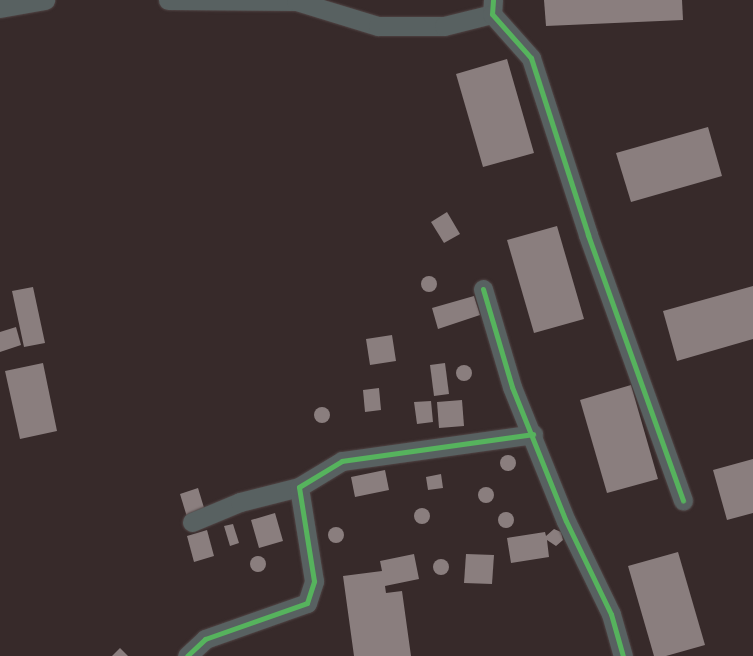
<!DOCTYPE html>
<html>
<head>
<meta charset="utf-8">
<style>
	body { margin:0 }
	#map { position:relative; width:753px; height:656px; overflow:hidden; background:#372a2a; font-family:"Open Sans",sans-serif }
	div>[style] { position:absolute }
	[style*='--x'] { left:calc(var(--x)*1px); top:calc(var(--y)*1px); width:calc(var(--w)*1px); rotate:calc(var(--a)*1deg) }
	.building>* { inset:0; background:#8a7e7e }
	.round { border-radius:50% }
	.roads { filter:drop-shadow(0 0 1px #514545) drop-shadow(0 0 1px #514545) }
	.street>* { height:19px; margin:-9.5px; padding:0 9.5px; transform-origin:9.5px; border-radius:9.5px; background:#586161 }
	.cycleway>* { height:5px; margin:-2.5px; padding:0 2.5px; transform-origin:2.5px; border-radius:2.5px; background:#56b35d }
	span { translate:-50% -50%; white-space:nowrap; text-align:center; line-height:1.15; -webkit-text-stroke:5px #1c1111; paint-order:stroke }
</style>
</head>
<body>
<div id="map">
	<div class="building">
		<div style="clip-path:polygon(544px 0,682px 0,683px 20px,546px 26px)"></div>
		<div style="clip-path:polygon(507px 59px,534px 153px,483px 167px,456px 74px)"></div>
		<div style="clip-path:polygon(708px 127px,722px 176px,631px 202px,616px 153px)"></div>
		<div style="clip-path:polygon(447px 212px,460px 234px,444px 243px,431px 222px)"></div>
		<div style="clip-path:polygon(557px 226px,584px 319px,534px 333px,507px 240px)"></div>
		<div class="round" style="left:421px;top:276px;width:16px;height:16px"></div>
		<div style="clip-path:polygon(753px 286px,753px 339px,677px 361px,663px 311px)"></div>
		<div style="clip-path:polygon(33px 287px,45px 343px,24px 347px,12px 291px)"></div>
		<div style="clip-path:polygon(474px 296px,480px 315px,438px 329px,432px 308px)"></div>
		<div style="clip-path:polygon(16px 327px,21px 345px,0 352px,0 332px)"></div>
		<div style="clip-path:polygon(392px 335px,396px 361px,370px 365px,366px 339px)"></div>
		<div style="clip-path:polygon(43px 363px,57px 431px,20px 439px,5px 371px)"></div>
		<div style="clip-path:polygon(445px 363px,449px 394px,434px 396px,430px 365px)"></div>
		<div class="round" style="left:456px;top:365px;width:16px;height:16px"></div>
		<div style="clip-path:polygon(631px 385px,658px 479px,607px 493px,580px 400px)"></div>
		<div style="clip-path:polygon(379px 388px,381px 410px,365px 412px,363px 390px)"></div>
		<div style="clip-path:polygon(462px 400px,464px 426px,439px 428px,437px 402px)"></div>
		<div style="clip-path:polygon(431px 401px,433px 422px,417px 424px,414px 402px)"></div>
		<div class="round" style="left:314px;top:407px;width:16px;height:16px"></div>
		<div class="round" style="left:500px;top:455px;width:16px;height:16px"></div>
		<div style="clip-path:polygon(753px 459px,753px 513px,727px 520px,713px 470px)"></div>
		<div style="clip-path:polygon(385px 470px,389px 490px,355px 497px,351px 477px)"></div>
		<div style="clip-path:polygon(441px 474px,443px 488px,428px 490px,426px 477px)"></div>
		<div class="round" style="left:478px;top:487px;width:16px;height:16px"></div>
		<div style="clip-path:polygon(198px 488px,205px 511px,187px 517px,180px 494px)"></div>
		<div class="round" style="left:414px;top:508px;width:16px;height:16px"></div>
		<div class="round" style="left:498px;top:512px;width:16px;height:16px"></div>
		<div style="clip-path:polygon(275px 513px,283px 541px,259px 548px,251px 520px)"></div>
		<div style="clip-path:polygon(233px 524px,239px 543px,230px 546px,224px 526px)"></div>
		<div class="round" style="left:328px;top:527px;width:16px;height:16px"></div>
		<div style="clip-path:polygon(554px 529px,561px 532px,563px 540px,556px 546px,547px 540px,549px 557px,511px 563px,507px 538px,545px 532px,546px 536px)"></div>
		<div style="clip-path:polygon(207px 530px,214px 556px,194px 562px,187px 536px)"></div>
		<div style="clip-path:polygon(678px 552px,705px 645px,666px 656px,654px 656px,628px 566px)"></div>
		<div style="clip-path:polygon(414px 554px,419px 579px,385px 586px,386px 593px,402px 591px,411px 656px,354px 656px,343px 576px,382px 571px,380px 561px)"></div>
		<div style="clip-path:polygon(466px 554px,494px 555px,492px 584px,464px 583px)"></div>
		<div class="round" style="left:250px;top:556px;width:16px;height:16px"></div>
		<div class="round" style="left:433px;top:559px;width:16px;height:16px"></div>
		<div style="clip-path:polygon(120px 648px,128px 656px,112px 656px)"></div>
	</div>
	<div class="roads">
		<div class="street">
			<div style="--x:168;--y:0;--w:128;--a:0.4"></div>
			<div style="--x:296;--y:1;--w:86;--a:17"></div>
			<div style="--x:378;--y:26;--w:66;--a:0"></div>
			<div style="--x:444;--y:26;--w:49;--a:-14"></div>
			<div style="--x:493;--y:0;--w:14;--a:94"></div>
			<div style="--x:492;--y:14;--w:59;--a:48.4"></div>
			<div style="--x:531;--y:58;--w:186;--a:72.1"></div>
			<div style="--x:588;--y:235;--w:282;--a:70.3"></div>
			<div style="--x:0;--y:8;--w:46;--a:-10.1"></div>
			<div style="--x:483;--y:289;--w:102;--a:73.5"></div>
			<div style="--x:512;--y:387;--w:144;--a:68.1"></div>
			<div style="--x:566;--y:521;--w:103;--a:64.2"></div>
			<div style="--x:611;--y:614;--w:44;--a:74.1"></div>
			<div style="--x:192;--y:522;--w:52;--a:-22.6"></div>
			<div style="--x:240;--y:502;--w:61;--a:-14.3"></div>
			<div style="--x:187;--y:656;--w:25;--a:-43"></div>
			<div style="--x:205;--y:639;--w:108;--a:-19.4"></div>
			<div style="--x:307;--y:603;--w:23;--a:-72"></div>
			<div style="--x:314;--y:581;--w:95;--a:-99.1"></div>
			<div style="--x:299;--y:487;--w:50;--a:-31.2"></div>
			<div style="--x:342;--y:461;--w:193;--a:-8"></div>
		</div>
	</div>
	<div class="cycleway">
		<div style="--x:493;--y:0;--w:14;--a:94"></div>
		<div style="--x:492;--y:14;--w:59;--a:48.4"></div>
		<div style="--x:531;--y:58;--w:186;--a:72.1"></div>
		<div style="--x:588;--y:235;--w:282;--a:70.3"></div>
		<div style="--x:483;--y:289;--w:102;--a:73.5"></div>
		<div style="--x:512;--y:387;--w:144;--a:68.1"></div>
		<div style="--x:566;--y:521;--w:103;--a:64.2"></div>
		<div style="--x:611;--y:614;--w:44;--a:74.1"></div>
		<div style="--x:187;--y:656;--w:25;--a:-43"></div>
		<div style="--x:205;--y:639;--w:108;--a:-19.4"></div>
		<div style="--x:307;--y:603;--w:23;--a:-72"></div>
		<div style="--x:314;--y:581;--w:95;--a:-99.1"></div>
		<div style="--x:299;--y:487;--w:50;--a:-31.2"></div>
		<div style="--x:342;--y:461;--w:193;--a:-8"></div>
	</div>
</div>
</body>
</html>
